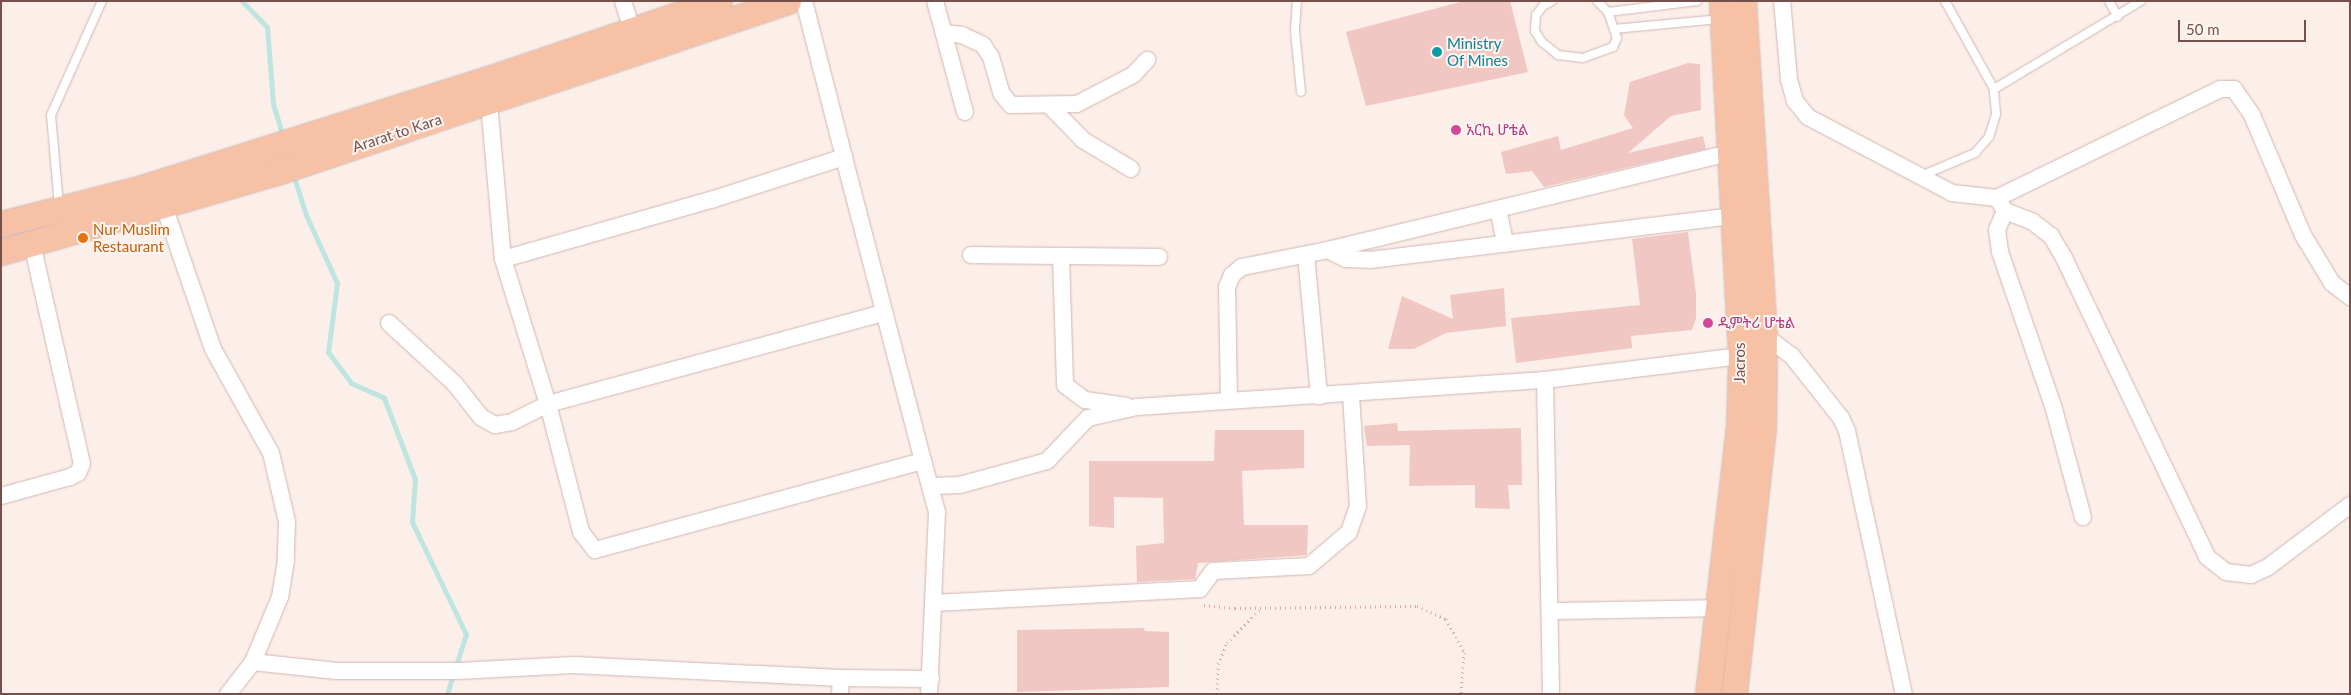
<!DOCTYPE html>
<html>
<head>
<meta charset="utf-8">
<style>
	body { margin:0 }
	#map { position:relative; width:2351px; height:695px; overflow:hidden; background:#fcefe9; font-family:Lato,"Noto Sans Ethiopic",sans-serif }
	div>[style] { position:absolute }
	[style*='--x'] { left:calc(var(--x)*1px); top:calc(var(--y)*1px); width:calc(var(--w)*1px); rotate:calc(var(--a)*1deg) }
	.stream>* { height:5px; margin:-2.5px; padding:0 2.5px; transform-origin:2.5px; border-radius:2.5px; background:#bee5e0 }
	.building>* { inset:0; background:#f0c7c2 }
	.path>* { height:3px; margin-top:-1.5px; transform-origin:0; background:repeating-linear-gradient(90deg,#d5aaa5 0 1px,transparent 0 5px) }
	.roads { filter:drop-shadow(0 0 1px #d0b7b2) drop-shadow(0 0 1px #d0b7b2) }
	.service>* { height:8px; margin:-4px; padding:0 4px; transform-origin:4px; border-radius:4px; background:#fff }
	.minor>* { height:16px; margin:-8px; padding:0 8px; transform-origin:8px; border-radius:8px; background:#fff }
	.primary>* { height:25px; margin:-12.5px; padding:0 12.5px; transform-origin:12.5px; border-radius:12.5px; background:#f7c1a5 }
	.dots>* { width:14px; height:14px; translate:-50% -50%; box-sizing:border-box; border:2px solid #fef4f0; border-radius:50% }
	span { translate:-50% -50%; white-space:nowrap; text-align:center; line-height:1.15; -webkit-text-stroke:4px #fef4f0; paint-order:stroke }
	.culture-label { font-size:15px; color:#0d838f }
	.left { translate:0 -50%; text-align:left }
	.hotel-label { font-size:15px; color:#b23c85 }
	.street-label { font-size:15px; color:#75514e }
	.food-label { font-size:15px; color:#c56008 }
	.frame { position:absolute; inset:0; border:2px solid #75514e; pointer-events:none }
	.scale { position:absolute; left:2178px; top:20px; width:128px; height:22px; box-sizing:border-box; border:2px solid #75514e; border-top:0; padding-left:6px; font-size:15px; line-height:18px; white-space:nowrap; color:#75514e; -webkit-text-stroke:4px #fef4f0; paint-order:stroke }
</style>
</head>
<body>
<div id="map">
	<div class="stream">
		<div style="--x:242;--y:1;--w:36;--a:46"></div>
		<div style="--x:267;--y:27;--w:77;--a:85.5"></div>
		<div style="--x:273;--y:104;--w:34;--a:73"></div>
		<div style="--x:293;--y:174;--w:43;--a:72.4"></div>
		<div style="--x:306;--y:215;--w:75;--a:65.5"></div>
		<div style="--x:337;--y:283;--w:70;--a:97.4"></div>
		<div style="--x:328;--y:352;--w:39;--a:53"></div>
		<div style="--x:351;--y:383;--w:36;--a:24"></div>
		<div style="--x:384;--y:398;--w:87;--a:69.1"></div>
		<div style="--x:415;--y:479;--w:43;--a:94"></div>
		<div style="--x:412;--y:522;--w:124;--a:64.3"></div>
		<div style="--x:466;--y:634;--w:63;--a:107.6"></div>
	</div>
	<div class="building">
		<div style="clip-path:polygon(1464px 1px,1510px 1px,1528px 72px,1366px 106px,1346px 32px)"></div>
		<div style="clip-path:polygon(1688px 63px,1700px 64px,1701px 110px,1671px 116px,1628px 153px,1703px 136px,1706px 149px,1544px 187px,1532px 171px,1506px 174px,1501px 152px,1558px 136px,1561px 150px,1633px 128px,1624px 115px,1630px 82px)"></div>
		<div style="clip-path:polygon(1688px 232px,1696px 294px,1696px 319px,1692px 330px,1631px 336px,1632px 348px,1516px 363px,1511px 318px,1640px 305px,1632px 239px)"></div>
		<div style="clip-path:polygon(1504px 288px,1506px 326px,1446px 333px,1414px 349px,1388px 349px,1402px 296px,1453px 319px,1450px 295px)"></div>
		<div style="clip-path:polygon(1397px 423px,1398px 431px,1521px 428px,1522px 485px,1508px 485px,1510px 509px,1475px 508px,1475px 485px,1409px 486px,1410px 445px,1367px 446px,1364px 426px)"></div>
		<div style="clip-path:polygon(1215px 430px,1304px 430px,1304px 468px,1242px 471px,1244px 525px,1308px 525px,1307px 555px,1198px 563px,1195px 579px,1137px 582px,1136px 546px,1164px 543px,1163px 498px,1114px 497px,1114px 528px,1089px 526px,1089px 461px,1214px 461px)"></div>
		<div style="clip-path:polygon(1144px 628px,1145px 631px,1169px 632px,1169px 687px,1017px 692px,1017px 630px)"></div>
	</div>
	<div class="path">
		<div style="--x:1204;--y:605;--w:31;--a:6"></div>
		<div style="--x:1235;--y:608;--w:182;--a:-0.6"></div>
		<div style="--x:1417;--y:606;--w:32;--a:24"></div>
		<div style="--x:1446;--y:619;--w:38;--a:61"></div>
		<div style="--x:1464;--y:652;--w:42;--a:94.1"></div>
		<div style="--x:1217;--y:694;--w:30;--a:-88"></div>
		<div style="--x:1218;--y:664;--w:23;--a:-67"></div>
		<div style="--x:1227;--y:643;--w:49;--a:-45.8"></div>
	</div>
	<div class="roads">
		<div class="service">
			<div style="--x:1297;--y:1;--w:30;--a:94"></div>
			<div style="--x:1295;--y:31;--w:61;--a:84.4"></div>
			<div style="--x:1552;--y:1;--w:10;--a:151"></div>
			<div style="--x:1543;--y:6;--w:11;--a:128"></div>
			<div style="--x:1536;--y:15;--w:16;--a:94"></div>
			<div style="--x:1535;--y:31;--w:13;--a:58"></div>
			<div style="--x:1542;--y:42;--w:21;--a:39"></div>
			<div style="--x:1558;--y:55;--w:25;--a:7"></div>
			<div style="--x:1583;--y:58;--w:32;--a:-20"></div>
			<div style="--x:1613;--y:47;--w:10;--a:-66"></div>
			<div style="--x:1617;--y:38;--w:28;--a:-109"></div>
			<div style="--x:1608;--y:12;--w:16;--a:-135"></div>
			<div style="--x:2109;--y:1;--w:18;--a:61"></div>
			<div style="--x:1608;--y:12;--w:90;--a:-7"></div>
			<div style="--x:1614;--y:29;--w:105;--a:-5.4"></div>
			<div style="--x:1994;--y:89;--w:171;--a:-30.9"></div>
			<div style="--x:1921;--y:176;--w:59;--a:-23.1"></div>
			<div style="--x:1975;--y:153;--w:21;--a:-49"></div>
			<div style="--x:1989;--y:137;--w:24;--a:-73"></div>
			<div style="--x:1996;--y:114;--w:25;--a:-95"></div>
			<div style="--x:1994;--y:89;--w:101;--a:-119.1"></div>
			<div style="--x:59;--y:206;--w:91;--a:-95"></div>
			<div style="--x:51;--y:115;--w:125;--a:-65.9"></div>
		</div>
		<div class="minor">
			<div style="--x:623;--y:1;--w:30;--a:73"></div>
			<div style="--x:804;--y:1;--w:161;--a:75.6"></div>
			<div style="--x:935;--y:1;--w:115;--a:74.9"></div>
			<div style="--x:1782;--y:1;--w:79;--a:84.9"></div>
			<div style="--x:1789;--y:80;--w:22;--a:74"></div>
			<div style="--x:1795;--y:101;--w:21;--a:51"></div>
			<div style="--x:1808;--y:117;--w:163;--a:27.8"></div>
			<div style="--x:1952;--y:193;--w:45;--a:6.3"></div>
			<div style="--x:1997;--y:198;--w:248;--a:-26"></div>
			<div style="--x:2220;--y:89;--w:14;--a:0"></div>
			<div style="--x:2234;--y:89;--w:32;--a:55"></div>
			<div style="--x:2252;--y:115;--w:130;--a:67"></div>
			<div style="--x:2303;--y:235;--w:56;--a:58.9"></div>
			<div style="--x:2332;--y:283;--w:23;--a:38"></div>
			<div style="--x:944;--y:33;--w:18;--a:6"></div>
			<div style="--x:962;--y:35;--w:23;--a:25"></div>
			<div style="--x:983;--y:45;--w:14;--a:56"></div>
			<div style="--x:991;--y:57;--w:37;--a:74"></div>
			<div style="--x:1001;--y:93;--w:16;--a:50"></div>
			<div style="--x:1011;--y:105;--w:66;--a:-0.9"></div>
			<div style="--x:1077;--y:104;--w:63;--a:-27.4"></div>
			<div style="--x:1133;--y:75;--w:21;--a:-47"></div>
			<div style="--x:488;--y:92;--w:168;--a:84.9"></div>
			<div style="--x:503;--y:259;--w:152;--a:72.8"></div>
			<div style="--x:548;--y:404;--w:132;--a:75.5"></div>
			<div style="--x:581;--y:532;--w:23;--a:52"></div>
			<div style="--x:595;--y:550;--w:340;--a:-15.2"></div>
			<div style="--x:923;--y:461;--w:314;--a:-104.6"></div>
			<div style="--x:844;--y:157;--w:137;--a:162.1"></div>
			<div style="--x:714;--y:199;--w:219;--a:164.1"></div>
			<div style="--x:1049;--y:105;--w:49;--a:45.8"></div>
			<div style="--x:1083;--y:140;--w:56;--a:31.1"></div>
			<div style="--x:1997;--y:198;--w:15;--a:58"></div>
			<div style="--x:2005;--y:211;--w:30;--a:21"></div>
			<div style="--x:2033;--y:222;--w:23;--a:38"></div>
			<div style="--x:2051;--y:236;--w:26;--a:59"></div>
			<div style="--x:2064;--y:258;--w:331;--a:64.4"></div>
			<div style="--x:2207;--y:557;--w:24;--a:38"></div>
			<div style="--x:2226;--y:572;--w:25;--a:7"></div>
			<div style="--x:2251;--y:575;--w:19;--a:-25"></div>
			<div style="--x:2268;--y:567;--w:103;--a:-37.1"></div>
			<div style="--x:164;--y:206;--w:151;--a:71.1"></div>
			<div style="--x:213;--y:349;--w:119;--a:60.9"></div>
			<div style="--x:271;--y:453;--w:71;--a:76.9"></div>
			<div style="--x:287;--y:522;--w:38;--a:92"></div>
			<div style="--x:286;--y:560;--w:37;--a:99"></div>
			<div style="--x:280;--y:597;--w:70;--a:112.6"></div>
			<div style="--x:253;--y:662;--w:41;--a:128"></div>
			<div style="--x:1498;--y:209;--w:35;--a:78"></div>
			<div style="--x:2005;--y:211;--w:21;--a:113"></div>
			<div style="--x:1997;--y:230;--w:22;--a:82"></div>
			<div style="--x:2000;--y:252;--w:166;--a:71"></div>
			<div style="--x:2054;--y:409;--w:112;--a:75"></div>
			<div style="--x:1328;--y:250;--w:20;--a:27"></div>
			<div style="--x:1346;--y:259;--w:24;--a:2"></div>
			<div style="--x:1370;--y:260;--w:369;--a:-6.9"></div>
			<div style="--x:971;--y:255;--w:188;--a:0.6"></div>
			<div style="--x:1306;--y:255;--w:142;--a:84.7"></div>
			<div style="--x:1061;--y:256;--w:129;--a:88.2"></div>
			<div style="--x:1065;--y:385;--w:25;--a:37"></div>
			<div style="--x:1085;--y:400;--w:42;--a:8.1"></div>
			<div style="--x:389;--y:323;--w:90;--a:42.7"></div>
			<div style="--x:455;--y:384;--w:42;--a:51.8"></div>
			<div style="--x:481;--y:417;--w:16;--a:30"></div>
			<div style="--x:495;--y:425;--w:17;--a:-10"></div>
			<div style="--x:512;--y:422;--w:40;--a:-26.6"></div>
			<div style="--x:548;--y:404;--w:348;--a:-15.2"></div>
			<div style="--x:1764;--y:335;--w:35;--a:37"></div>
			<div style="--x:1792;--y:356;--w:79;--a:51.7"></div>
			<div style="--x:1841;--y:418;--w:14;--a:65"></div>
			<div style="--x:1847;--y:431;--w:269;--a:77.8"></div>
			<div style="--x:1545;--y:380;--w:314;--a:88.9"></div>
			<div style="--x:1229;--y:400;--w:113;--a:-91"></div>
			<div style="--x:1227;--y:287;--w:13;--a:-67"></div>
			<div style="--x:1232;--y:275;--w:13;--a:-39"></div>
			<div style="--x:1242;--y:267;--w:88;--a:-11.2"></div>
			<div style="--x:1328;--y:250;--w:414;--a:-13.6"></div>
			<div style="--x:923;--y:461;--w:53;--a:74.6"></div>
			<div style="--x:937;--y:512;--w:182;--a:92.5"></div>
			<div style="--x:931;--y:486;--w:29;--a:-2"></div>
			<div style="--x:960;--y:485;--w:90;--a:-15.4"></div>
			<div style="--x:1047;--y:461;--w:59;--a:-46.4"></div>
			<div style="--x:1088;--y:418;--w:50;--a:-12.7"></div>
			<div style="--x:1137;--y:407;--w:409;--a:-3.8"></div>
			<div style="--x:1545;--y:380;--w:197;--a:-7"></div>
			<div style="--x:1;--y:496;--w:72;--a:-15.4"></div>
			<div style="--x:70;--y:477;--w:9;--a:-27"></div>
			<div style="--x:78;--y:473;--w:10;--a:-66"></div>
			<div style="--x:82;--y:464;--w:226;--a:-102.8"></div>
			<div style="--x:934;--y:603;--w:266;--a:-3"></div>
			<div style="--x:1200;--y:589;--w:22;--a:-54"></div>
			<div style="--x:1213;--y:571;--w:96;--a:-3"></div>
			<div style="--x:1309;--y:566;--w:52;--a:-40.4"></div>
			<div style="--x:1349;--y:532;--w:28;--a:-71"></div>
			<div style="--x:1358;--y:506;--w:112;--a:-93.6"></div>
			<div style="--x:1550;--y:611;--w:168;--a:-1"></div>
			<div style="--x:253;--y:662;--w:84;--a:6.1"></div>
			<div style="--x:337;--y:671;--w:121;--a:0"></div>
			<div style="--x:458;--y:671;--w:116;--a:-3"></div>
			<div style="--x:574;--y:665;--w:267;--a:2.8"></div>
			<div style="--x:841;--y:678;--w:90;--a:0.6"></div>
			<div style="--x:840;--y:694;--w:16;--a:-86"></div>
		</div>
		<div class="primary">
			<div style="--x:1;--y:224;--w:146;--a:-14.3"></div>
			<div style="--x:142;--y:188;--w:363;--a:-17.5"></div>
			<div style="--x:488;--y:79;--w:244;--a:-18.7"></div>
			<div style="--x:1;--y:252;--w:287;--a:-16.2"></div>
			<div style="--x:277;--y:172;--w:539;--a:-18.5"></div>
			<div style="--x:1708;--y:694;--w:268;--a:-83.4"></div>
			<div style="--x:1739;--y:428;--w:72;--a:-88.4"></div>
			<div style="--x:1741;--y:356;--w:356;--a:-93.1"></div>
			<div style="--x:1734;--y:694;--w:267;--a:-83.8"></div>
			<div style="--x:1763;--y:429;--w:94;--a:-89.4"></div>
			<div style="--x:1764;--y:335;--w:335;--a:-93.6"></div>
		</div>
	</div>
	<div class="dots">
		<div style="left:1437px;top:52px;background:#0f9aa8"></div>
		<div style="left:1456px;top:130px;background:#d1479c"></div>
		<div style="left:83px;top:238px;background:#e8710a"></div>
		<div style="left:1708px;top:323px;background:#d1479c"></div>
	</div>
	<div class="culture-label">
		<span class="left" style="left:1447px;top:52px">Ministry<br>Of Mines</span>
	</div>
	<div class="hotel-label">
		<span class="left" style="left:1466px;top:130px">አርኪ ሆቴል</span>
		<span class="left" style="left:1718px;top:323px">ዲምትሪ ሆቴል</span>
	</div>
	<div class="street-label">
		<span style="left:397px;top:133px;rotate:-18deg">Ararat to Kara</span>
		<span style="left:1740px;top:363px;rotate:-90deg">Jacros</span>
	</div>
	<div class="food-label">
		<span class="left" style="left:93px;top:238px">Nur Muslim<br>Restaurant</span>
	</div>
	<div class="frame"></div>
	<div class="scale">50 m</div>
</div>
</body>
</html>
